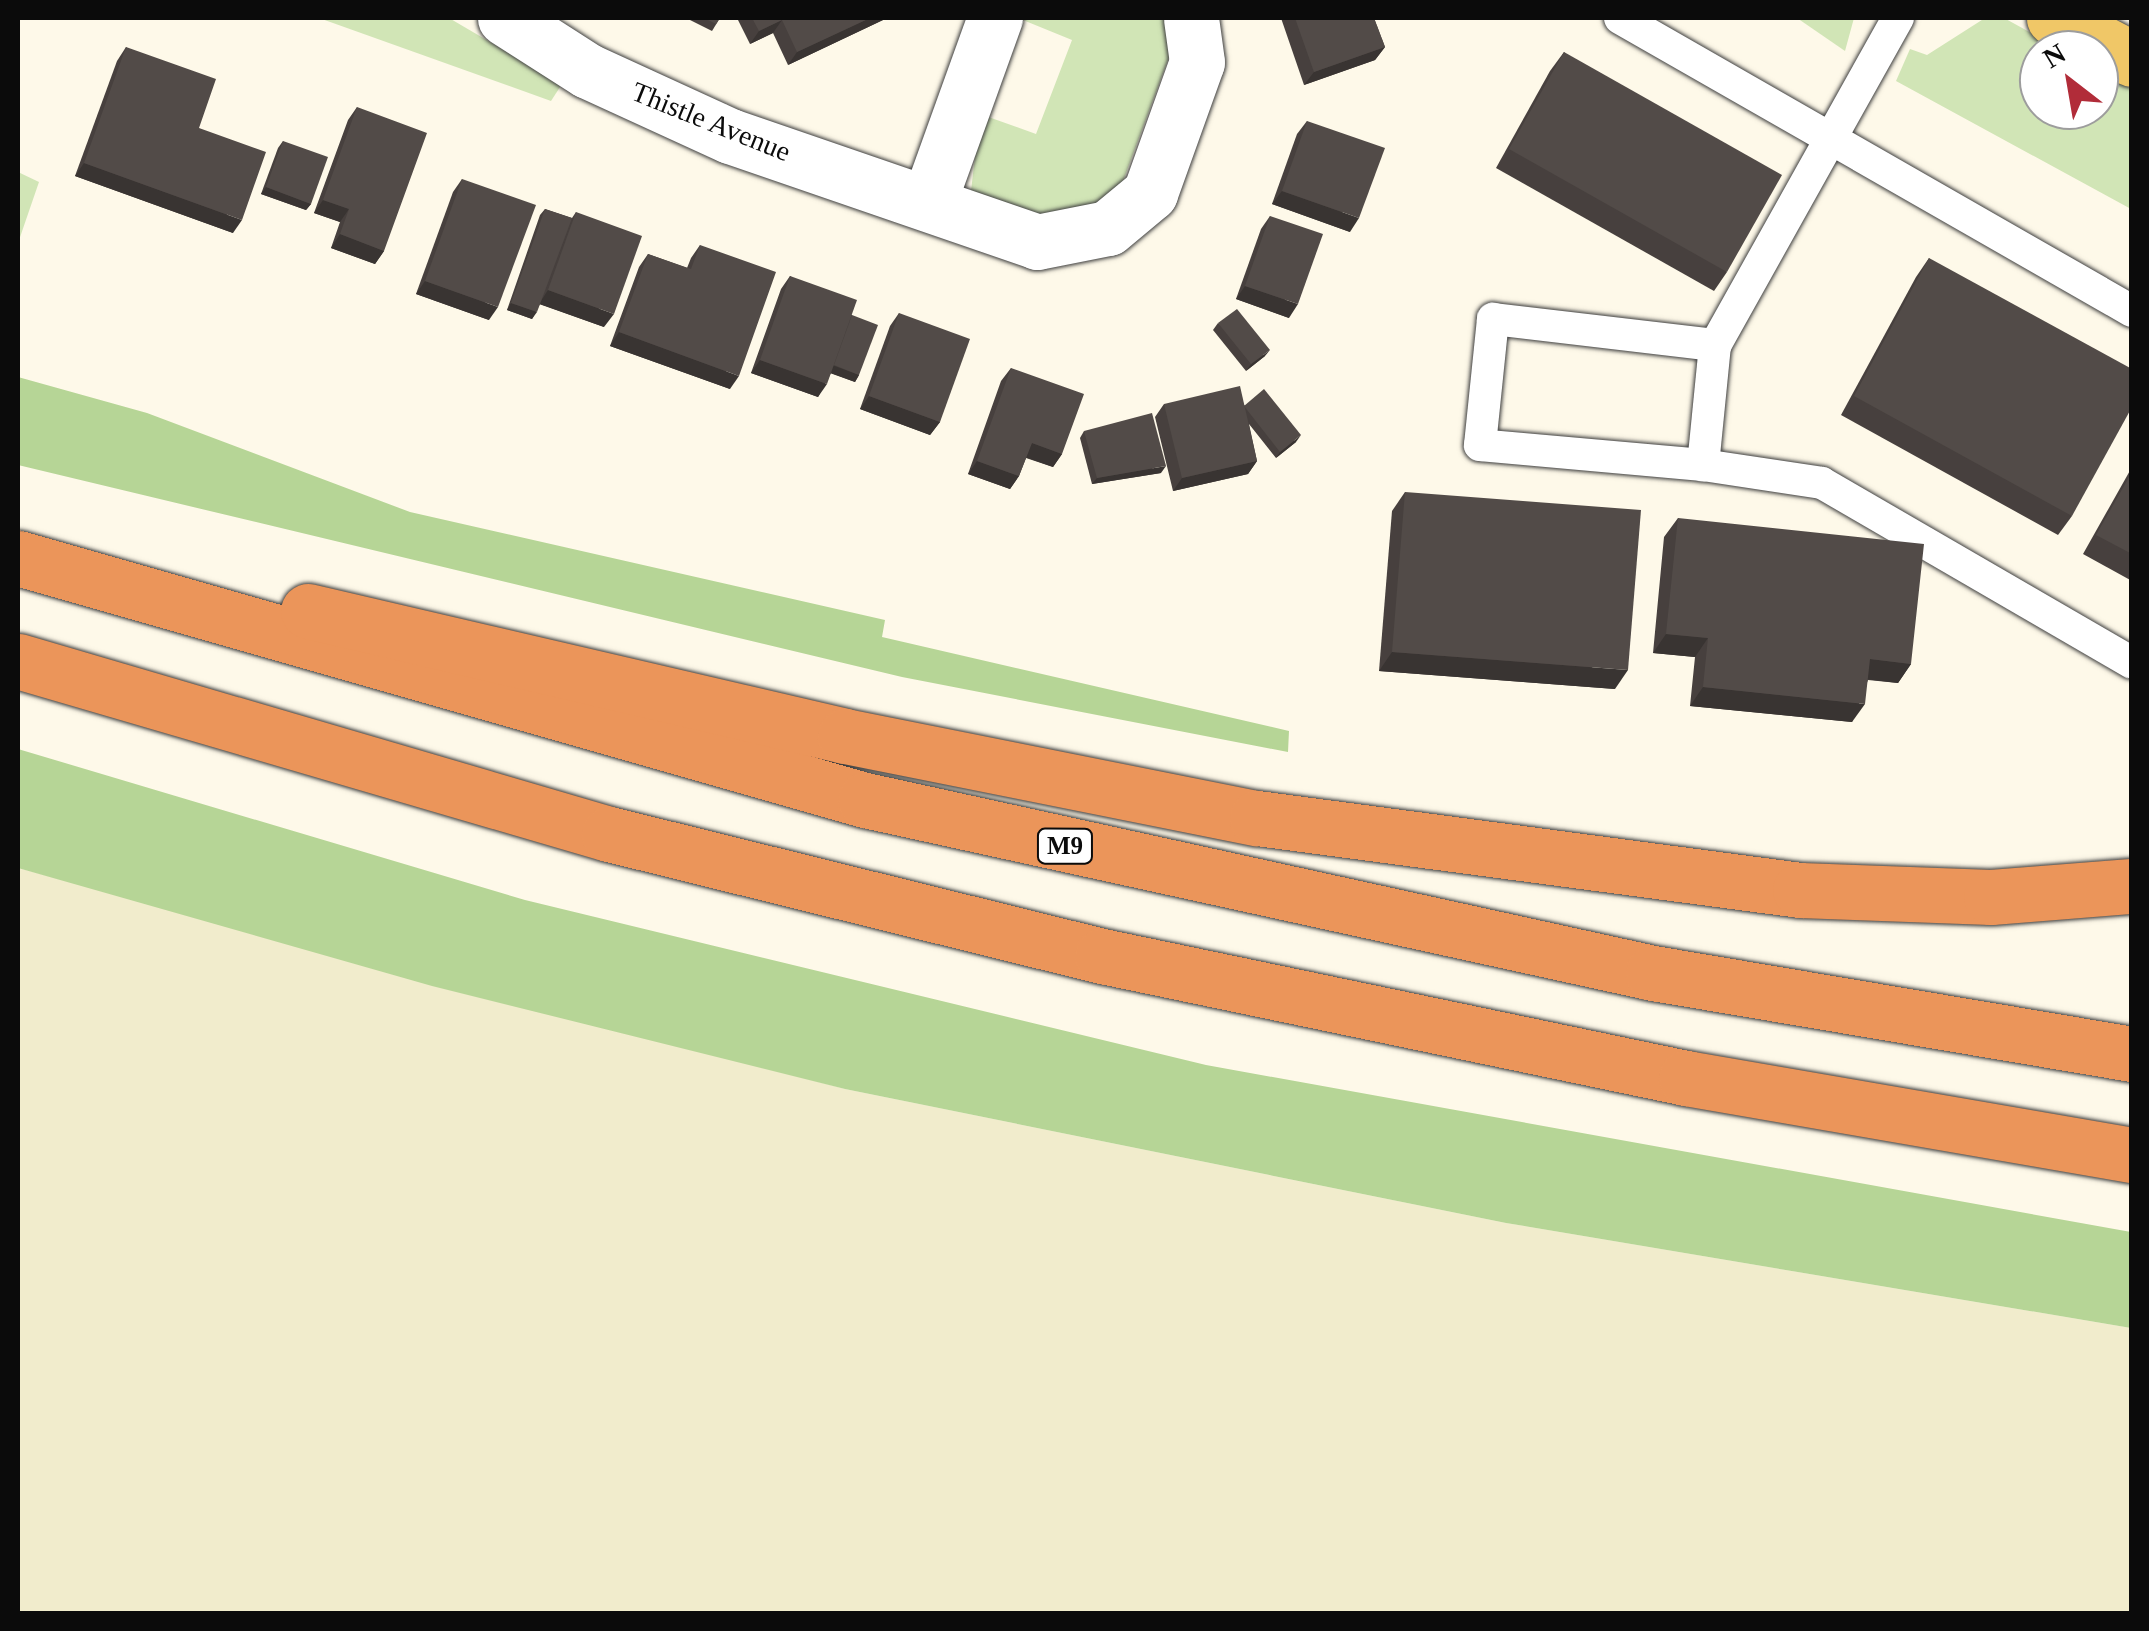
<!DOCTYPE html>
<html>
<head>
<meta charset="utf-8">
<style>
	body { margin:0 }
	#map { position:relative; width:2149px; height:1631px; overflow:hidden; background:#fef9e9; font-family:Georgia,serif }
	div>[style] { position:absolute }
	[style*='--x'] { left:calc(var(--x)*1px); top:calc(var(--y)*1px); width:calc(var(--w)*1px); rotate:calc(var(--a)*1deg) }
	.farmland>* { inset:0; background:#f1eccc }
	.green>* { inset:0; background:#d1e5b6 }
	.forest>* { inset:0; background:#b6d596 }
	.roads { filter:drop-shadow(0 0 2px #3e3e3e) drop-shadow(0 0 2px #3e3e3e) }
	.lane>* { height:32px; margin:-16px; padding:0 16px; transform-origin:16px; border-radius:16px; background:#fff }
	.street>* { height:55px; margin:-27.5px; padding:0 27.5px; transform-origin:27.5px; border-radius:27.5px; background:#fff }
	.primary>* { height:55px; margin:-27.5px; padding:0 27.5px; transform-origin:27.5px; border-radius:27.5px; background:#f0c767 }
	.highway>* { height:55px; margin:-27.5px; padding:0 27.5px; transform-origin:27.5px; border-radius:27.5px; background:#eb955a }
	.wall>* { inset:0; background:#47403e }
	.shaded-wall>* { inset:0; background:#393432 }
	.building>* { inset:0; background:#524b48 }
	span { translate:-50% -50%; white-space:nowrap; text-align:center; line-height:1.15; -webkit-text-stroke:10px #fff; paint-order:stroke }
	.shield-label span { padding:2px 8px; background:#fff; border:2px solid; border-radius:8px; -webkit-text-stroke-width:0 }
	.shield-label { font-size:25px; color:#0b0b0b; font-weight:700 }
	.street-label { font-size:28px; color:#0b0b0b }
	.frame { position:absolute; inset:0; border:20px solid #0b0b0b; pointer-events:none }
	.north { position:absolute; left:2019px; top:30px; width:100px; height:100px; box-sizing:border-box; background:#fff; border:2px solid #9d9d9d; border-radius:50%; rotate:329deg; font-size:28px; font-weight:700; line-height:40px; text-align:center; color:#0b0b0b }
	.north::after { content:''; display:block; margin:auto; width:35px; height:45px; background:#b12c39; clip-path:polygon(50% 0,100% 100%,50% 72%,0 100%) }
</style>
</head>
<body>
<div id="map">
	<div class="farmland">
		<div style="clip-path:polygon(18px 868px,845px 1089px,1506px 1223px,2131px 1328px,2131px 1613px,18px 1613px)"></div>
	</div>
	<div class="green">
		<div style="clip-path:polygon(319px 18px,449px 18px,562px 84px,551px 101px)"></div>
		<div style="clip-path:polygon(1018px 18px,1167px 18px,1172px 49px,1116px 200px,1046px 216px,971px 191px,980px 114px,1036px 134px,1072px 40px)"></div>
		<div style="clip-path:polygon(1797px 18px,1854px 18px,1845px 51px)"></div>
		<div style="clip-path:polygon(1985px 18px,2004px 18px,2062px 50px,2039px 50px,2039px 110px,2099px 110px,2099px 70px,2131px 89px,2131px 209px,1896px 81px,1910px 49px,1927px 55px)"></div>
		<div style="clip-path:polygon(18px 172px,39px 182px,18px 243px)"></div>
	</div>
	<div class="forest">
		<div style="clip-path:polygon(18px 377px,147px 413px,410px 512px,885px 620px,882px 637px,1289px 731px,1288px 752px,902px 677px,18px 465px)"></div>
		<div style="clip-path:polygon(18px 749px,525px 900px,1206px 1065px,2131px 1232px,2131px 1328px,1506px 1223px,845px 1089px,432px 986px,18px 868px)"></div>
	</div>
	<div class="roads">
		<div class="lane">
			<div style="--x:1620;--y:18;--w:590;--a:29.78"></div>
			<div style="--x:1898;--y:18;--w:375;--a:119.2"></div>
			<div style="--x:1715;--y:345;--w:121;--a:95.7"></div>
			<div style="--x:1703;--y:465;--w:120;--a:8.6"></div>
			<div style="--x:1822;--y:483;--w:358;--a:30.1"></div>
			<div style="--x:1703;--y:465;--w:224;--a:-174.9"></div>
			<div style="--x:1480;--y:445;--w:127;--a:-84.1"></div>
			<div style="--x:1493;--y:319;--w:224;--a:6.7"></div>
		</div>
		<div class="street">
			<div style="--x:505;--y:18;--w:98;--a:32.6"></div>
			<div style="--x:588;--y:71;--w:156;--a:24.6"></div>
			<div style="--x:730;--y:136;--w:325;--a:19"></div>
			<div style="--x:1037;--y:242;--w:72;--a:-11.2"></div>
			<div style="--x:1108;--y:228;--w:55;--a:-39.8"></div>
			<div style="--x:1150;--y:193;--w:139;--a:-70.3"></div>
			<div style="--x:1197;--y:62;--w:44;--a:-97.8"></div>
			<div style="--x:929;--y:201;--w:195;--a:-70.2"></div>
		</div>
		<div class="primary">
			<div style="--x:2054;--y:18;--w:88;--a:27.7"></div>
		</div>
		<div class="highway">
			<div style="--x:18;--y:558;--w:881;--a:15.95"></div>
			<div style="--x:865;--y:800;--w:807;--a:12.38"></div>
			<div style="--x:1653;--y:973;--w:486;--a:9.6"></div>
			<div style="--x:308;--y:611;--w:551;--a:13.1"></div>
			<div style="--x:845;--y:736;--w:420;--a:11.3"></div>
			<div style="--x:1257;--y:818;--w:548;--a:7.55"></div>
			<div style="--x:1800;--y:890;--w:191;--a:2.1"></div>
			<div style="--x:1991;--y:897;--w:141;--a:-4.5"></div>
			<div style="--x:18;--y:661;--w:616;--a:16.32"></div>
			<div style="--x:609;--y:834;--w:508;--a:13.9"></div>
			<div style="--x:1102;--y:956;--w:597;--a:11.8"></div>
			<div style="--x:1686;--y:1078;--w:453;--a:9.8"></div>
		</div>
	</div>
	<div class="wall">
		<div style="clip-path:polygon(686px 18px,720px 18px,712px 31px)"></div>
		<div style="clip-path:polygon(737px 18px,885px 18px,883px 20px,788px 65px,773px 33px,750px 44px)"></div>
		<div style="clip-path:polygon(1281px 18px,1374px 18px,1385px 47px,1375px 60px,1304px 85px)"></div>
		<div style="clip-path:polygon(126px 47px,199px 128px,233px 233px,75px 176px,117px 61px)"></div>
		<div style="clip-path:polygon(1564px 52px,1727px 272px,1714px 291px,1496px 168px,1550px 71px)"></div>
		<div style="clip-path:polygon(357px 107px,384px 251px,375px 264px,331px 248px,340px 222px,314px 213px,348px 120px)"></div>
		<div style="clip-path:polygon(1307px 121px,1350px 232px,1272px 204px,1297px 134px)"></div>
		<div style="clip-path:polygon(283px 141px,311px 204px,306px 210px,261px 194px,278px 148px)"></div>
		<div style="clip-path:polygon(462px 179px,489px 320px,416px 294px,453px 192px)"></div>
		<div style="clip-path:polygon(545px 209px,572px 218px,576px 212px,604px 327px,540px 304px,532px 319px,507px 310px,540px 215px)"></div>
		<div style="clip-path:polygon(1270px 216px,1289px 318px,1236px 299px,1261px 229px)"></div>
		<div style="clip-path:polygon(700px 245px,730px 389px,610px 346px,639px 267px,648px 254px,687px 268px,691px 258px)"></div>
		<div style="clip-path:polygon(1929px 258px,2072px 516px,2058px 535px,1841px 415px,1916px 277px)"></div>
		<div style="clip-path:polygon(790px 276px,852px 315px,859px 375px,855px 382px,831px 373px,818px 397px,751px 373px,781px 289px)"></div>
		<div style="clip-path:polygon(899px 313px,940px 422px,930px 435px,860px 409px,890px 326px)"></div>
		<div style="clip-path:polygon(1218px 323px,1265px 356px,1246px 371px,1213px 330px)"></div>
		<div style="clip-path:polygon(1011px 368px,1062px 454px,1053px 467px,1026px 458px,1019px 476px,1010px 489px,968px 474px,1001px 381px)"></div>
		<div style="clip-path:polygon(1164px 404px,1244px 405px,1296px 442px,1276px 458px,1249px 424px,1257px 461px,1248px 474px,1173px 491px,1155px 417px)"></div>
		<div style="clip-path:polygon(1084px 431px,1161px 473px,1092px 484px,1080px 438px)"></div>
		<div style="clip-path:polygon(2132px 467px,2132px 581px,2083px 554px)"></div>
		<div style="clip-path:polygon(1405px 492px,1615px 689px,1379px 671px,1392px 511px)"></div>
		<div style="clip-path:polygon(1678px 518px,1911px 664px,1898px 683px,1868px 680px,1852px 722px,1690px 706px,1695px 657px,1653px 653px,1664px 537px)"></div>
	</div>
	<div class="shaded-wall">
		<div style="clip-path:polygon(870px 18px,885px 18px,883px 20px,788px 65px,797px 52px)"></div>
		<div style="clip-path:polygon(782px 20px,773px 33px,750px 44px,759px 31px)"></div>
		<div style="clip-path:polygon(1385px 47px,1375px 60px,1304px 85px,1314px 72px)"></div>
		<div style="clip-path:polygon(84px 163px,242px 220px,233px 233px,75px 176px)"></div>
		<div style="clip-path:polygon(266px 187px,311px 204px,306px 210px,261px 194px)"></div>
		<div style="clip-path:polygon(1282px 191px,1359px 218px,1350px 232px,1272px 204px)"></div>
		<div style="clip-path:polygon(323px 200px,349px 209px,340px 222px,314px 213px)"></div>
		<div style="clip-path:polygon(340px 234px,384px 251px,375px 264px,331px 248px)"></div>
		<div style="clip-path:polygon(425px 281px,498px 307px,489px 320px,416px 294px)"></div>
		<div style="clip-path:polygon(1245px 286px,1298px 304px,1289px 318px,1236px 299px)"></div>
		<div style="clip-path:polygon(548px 290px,614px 314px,604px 327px,539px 304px)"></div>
		<div style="clip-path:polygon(511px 303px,537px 312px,532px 319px,507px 310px)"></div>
		<div style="clip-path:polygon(619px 332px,739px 376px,730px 389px,610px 346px)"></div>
		<div style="clip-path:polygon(1270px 350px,1265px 356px,1246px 371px,1251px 364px)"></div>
		<div style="clip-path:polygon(760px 360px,827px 384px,818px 397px,751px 373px)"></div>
		<div style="clip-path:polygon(832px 365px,859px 375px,855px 382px,827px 372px)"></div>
		<div style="clip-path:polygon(869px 396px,940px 422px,930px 435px,860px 409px)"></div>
		<div style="clip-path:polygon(1301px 435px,1296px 442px,1276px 458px,1280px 452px)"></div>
		<div style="clip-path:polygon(1032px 443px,1062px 454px,1053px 467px,1022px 456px)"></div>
		<div style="clip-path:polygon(977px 461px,1019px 476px,1010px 489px,968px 474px)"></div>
		<div style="clip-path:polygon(1257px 461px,1248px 474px,1173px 491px,1182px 478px)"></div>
		<div style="clip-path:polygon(1166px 466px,1161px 473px,1092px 484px,1097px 478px)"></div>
		<div style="clip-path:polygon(1666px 634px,1708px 638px,1695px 657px,1653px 653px)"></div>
		<div style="clip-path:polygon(1392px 652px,1628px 670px,1615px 689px,1379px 671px)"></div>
		<div style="clip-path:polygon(1870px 659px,1911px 664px,1898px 683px,1856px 678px)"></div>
		<div style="clip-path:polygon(1703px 687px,1865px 704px,1852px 722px,1690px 706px)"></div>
	</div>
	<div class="building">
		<div style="clip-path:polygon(704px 18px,720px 18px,716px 24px)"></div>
		<div style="clip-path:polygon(752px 18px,870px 18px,797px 52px,782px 20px,759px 31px)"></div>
		<div style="clip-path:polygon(1295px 18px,1374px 18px,1385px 47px,1314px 72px)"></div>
		<div style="clip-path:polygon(126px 47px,216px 79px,199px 128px,266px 152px,242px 220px,84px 163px)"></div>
		<div style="clip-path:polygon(1564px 52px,1782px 175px,1727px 272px,1509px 149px)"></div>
		<div style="clip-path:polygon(357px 107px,427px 133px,384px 251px,340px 234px,349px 209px,323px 200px)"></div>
		<div style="clip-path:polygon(1307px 121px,1385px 148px,1359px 218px,1282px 191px)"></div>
		<div style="clip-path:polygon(283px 141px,328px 157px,311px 204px,266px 187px)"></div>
		<div style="clip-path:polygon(462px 179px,536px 205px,498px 307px,425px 281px)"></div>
		<div style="clip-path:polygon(545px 209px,572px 218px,537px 312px,511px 303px)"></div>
		<div style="clip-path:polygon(576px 212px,642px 236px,614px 314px,548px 290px)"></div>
		<div style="clip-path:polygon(1270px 216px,1323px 234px,1298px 304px,1245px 286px)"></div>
		<div style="clip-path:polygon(700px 245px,776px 272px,739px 376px,619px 332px,648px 254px,691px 269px)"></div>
		<div style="clip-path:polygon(1929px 258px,2132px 369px,2132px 407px,2072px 516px,1854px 396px)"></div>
		<div style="clip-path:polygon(790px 276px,857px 300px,827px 384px,760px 360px)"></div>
		<div style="clip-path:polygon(1237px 309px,1270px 350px,1251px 364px,1218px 323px)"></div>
		<div style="clip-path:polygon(899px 313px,970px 339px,940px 422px,869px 396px)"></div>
		<div style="clip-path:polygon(852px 315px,878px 325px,859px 375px,834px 365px)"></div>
		<div style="clip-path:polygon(1011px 368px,1084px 394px,1062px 454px,1032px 443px,1019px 476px,977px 461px)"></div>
		<div style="clip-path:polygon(1240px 386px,1257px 461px,1182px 478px,1164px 404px)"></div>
		<div style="clip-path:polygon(1264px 389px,1301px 435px,1280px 452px,1244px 406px)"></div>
		<div style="clip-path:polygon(1152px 413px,1166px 466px,1097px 478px,1084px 431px)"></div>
		<div style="clip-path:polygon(2132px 472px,2132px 554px,2096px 535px)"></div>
		<div style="clip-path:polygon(1405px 492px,1641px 510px,1628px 670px,1392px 652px)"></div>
		<div style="clip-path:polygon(1678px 518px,1924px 544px,1911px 664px,1870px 659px,1865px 704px,1703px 687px,1708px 638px,1666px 634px)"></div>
	</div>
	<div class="shield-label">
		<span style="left:1065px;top:846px">M9</span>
	</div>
	<div class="street-label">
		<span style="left:711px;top:122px;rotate:22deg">Thistle Avenue</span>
	</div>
	<div class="frame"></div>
	<div class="north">N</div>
</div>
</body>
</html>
